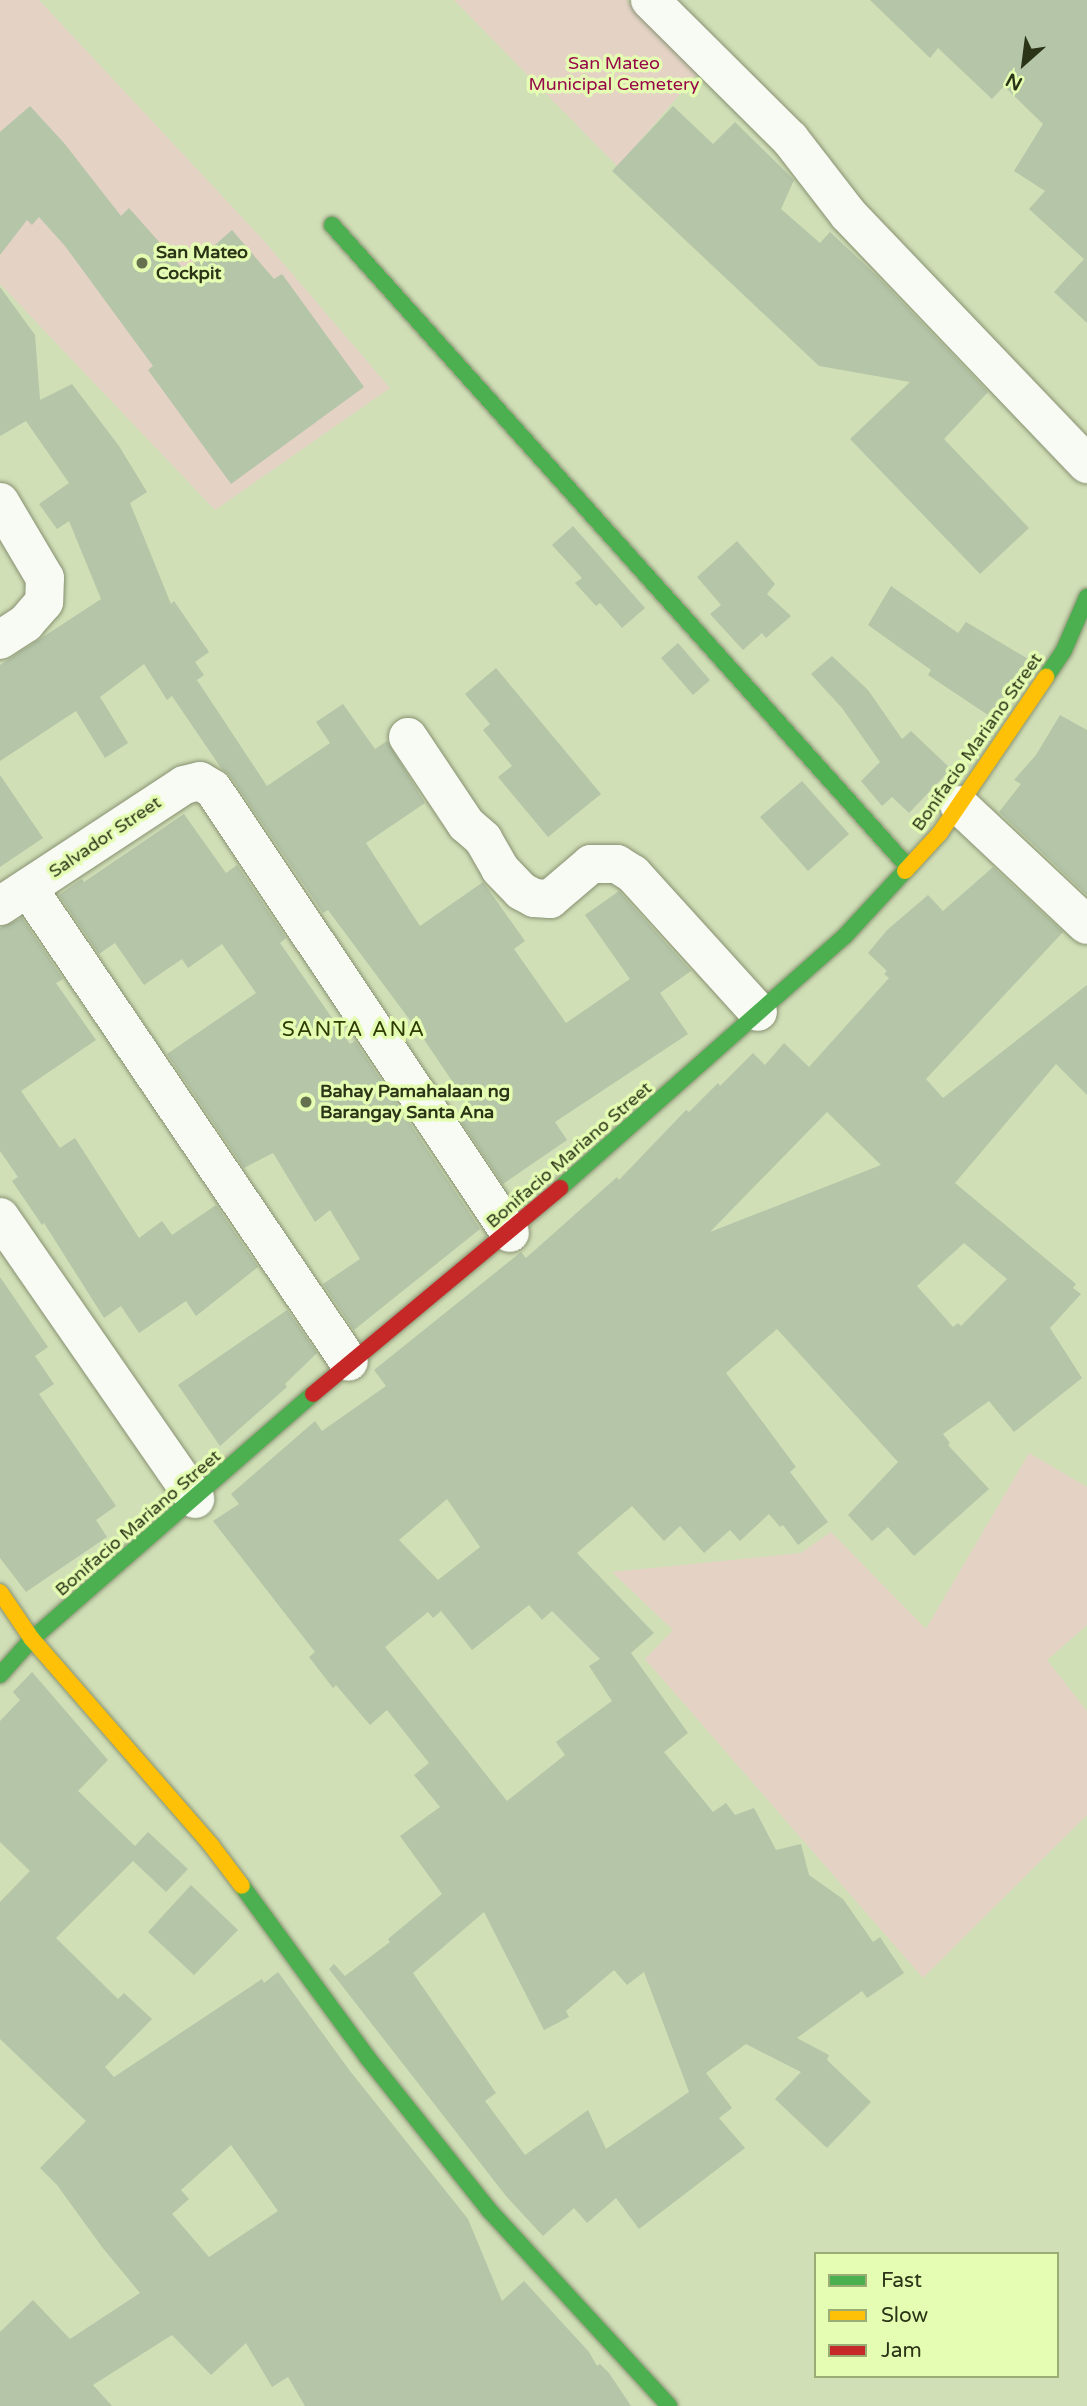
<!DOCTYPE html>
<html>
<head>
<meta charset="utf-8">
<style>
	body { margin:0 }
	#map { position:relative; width:1087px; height:2406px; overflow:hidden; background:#d1dfb7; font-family:"Varela Round",sans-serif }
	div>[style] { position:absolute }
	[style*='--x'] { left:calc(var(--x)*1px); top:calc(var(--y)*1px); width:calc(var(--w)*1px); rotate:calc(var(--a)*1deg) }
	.green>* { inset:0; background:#e4d2c5 }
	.building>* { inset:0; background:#b4c5a8 }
	.roads { filter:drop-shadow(0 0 2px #879171) drop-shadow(0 0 2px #879171) }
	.street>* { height:38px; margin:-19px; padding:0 19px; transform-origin:19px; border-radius:19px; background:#f8faf4 }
	.fast>* { height:16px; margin:-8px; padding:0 8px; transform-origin:8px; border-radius:8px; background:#4caf50 }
	.slow>* { height:16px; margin:-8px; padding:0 8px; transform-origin:8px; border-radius:8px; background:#ffc107 }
	.jam>* { height:16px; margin:-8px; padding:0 8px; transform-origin:8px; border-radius:8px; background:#c62828 }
	.dots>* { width:19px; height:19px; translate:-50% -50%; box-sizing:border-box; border:4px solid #e4fdb2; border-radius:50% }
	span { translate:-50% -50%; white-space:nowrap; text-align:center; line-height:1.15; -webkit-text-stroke:7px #e4fdb2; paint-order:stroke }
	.park-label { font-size:18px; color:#980849 }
	.poi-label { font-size:18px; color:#2b3416; font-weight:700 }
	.left { translate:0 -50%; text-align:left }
	.street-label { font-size:18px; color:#2b3416 }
	.quarter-label { font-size:21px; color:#2e3c02; letter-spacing:2px }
	.legend { position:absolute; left:814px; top:2252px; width:245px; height:126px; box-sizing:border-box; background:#e4fdb2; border:2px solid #9aad74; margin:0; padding:9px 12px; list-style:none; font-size:21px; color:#2b3416 }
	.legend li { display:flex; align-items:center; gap:14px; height:35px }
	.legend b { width:35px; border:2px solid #9aad74 }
	.north { position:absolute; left:989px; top:28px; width:70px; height:70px; -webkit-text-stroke:5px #e4fdb2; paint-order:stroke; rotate:208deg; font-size:19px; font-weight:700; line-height:28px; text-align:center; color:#2b3416 }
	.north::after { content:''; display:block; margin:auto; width:24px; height:32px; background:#2b3416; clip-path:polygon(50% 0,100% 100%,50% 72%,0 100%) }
</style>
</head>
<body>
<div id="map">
	<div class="green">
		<div style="clip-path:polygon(0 0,39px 0,265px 242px,390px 388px,215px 510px,0 284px)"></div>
		<div style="clip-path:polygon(454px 0,626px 0,700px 70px,618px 167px)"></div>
		<div style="clip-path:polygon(1029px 1453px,1087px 1487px,1087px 1625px,1047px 1660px,1087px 1711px,1087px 1815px,923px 1978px,645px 1659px,673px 1630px,612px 1572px,801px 1553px,831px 1532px,926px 1629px)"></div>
	</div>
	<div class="building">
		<div style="clip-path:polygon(870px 0,1087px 0,1087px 323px,1054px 292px,1084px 259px,1029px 209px,1045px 191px,1014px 171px,1043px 124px,1004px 86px,992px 99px,938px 48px,930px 58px)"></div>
		<div style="clip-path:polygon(30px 106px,64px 143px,121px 216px,129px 208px,185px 271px,232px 230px,274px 279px,282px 274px,364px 387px,231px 484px,148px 370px,153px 366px,65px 246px,39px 217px,32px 225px,27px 220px,0 255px,0 132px)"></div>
		<div style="clip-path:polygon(673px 106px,713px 144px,735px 122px,794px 180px,781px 209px,820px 243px,830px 232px,877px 276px,988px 392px,944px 439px,1029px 528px,980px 574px,850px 439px,910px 382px,819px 366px,612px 171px)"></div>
		<div style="clip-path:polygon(0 287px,35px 335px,40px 400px,72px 384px,119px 446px,147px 492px,130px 503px,171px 604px,174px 601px,209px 652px,195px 662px,204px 675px,197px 680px,267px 786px,330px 743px,316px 722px,343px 704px,375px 749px,387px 741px,425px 803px,366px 843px,420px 926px,483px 882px,525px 941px,514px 949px,566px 1023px,630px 979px,585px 915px,619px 891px,691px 971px,660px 993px,688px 1034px,555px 1122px,567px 1140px,503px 1184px,459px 1118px,471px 1109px,421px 1035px,328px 910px,323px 913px,231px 777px,221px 768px,172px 696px,167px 700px,144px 664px,100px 697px,128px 743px,105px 758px,76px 711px,0 761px,0 665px,101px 599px,69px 521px,57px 529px,39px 504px,69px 483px,26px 421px,0 436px)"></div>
		<div style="clip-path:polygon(573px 526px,645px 608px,622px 628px,600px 603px,596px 606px,575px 583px,582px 578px,552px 545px)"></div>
		<div style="clip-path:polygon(737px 541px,775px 584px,767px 594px,791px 616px,766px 638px,762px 633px,743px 650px,710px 614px,721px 605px,697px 577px)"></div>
		<div style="clip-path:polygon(891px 586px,958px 633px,966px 622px,1030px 660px,991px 717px,928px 675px,931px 670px,868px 625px)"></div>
		<div style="clip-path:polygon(678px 643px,710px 680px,693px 695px,661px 658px)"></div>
		<div style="clip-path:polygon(832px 656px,868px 690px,902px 739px,911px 731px,951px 769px,909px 813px,892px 797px,882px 806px,861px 781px,880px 762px,842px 708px,811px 674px)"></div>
		<div style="clip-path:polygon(496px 668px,601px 794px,548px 837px,498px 777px,512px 766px,483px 730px,490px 724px,465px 694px)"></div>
		<div style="clip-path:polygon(1060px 715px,1087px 730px,1087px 895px,999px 812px,1021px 784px,1014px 780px,1036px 755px)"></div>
		<div style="clip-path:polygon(0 775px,43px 838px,0 867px)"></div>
		<div style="clip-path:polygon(802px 781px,849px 834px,808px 871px,760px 817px)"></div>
		<div style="clip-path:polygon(184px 814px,226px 873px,237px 865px,286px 938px,280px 943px,350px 1044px,355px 1041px,480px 1229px,354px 1330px,323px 1284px,360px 1259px,330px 1210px,315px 1222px,273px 1153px,244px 1168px,167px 1054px,256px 993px,222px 944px,188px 968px,182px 959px,144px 985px,115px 943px,99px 954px,59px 895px,82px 879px,84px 882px)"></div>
		<div style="clip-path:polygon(evenodd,993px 867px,1063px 932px,926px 1079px,943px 1098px,1087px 985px,1087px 1095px,1056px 1064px,955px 1183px,1076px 1284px,1073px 1288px,1081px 1294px,1050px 1328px,1082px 1378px,1014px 1432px,989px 1401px,943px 1434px,950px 1443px,948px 1445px,989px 1489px,914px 1556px,888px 1527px,872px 1541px,848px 1515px,898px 1462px,777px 1329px,726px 1373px,796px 1467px,790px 1472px,828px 1522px,798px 1545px,783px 1525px,780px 1527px,769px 1514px,740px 1541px,730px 1530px,704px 1553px,680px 1526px,664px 1541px,632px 1506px,577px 1553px,654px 1633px,631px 1653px,688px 1733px,664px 1752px,713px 1812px,726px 1803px,735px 1815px,754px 1808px,776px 1850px,801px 1844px,809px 1875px,843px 1899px,873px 1942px,880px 1937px,904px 1973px,867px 1998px,862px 1991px,797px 2038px,829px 2055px,827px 2060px,871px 2102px,827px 2148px,775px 2099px,801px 2072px,746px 2044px,706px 2073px,732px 2108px,719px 2118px,745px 2148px,639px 2229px,616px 2198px,587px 2223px,574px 2208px,543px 2236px,506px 2196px,329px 1969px,334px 1964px,345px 1976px,390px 1942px,388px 1939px,442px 1894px,400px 1836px,440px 1807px,414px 1775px,429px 1763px,387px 1710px,370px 1725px,336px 1685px,333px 1688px,309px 1657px,315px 1652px,213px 1521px,239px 1504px,231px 1494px,315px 1421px,322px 1431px,386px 1386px,374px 1370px,521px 1252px,526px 1258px,617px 1177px,619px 1180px,686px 1110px,689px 1112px,718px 1083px,720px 1086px,753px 1053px,765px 1065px,784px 1043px,809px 1067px,889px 978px,884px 974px,887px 971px,868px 953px,887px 930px,928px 895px,943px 911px,993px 867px,827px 1112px,881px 1165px,710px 1232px,827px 1112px,993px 867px,964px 1243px,1007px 1279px,961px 1326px,958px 1323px,953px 1327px,917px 1286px,964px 1243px,993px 867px,447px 1499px,480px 1547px,438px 1580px,399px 1540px,447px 1499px,993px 867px,529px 1605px,542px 1620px,552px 1611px,600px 1659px,589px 1666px,612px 1701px,556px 1742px,565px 1755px,507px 1801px,385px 1647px,428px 1612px,433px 1618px,441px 1611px,472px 1650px,529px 1605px,993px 867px,484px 1912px,544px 2030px,569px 2017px,566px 2011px,614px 1970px,627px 1985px,644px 1972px,689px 2092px,606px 2149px,588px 2110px,525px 2155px,485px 2101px,496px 2093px,413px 1973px,484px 1912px)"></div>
		<div style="clip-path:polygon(22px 918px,63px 979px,56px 983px,96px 1040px,21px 1091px,60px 1148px,75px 1138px,139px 1238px,162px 1221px,172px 1235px,216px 1205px,258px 1267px,196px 1316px,186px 1301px,139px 1333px,121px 1306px,104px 1318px,44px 1223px,42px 1225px,12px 1181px,18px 1177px,0 1151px,0 928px)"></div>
		<div style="clip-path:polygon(0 1277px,48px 1347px,35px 1356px,54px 1384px,39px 1394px,116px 1506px,96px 1520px,107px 1537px,26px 1592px,0 1558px)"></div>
		<div style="clip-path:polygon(287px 1310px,317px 1353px,285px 1384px,287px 1387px,220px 1446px,178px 1385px)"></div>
		<div style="clip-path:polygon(evenodd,32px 1672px,108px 1760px,78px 1791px,135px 1846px,148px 1832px,188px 1869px,166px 1892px,133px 1861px,56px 1938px,118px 1999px,124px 1993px,152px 2019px,105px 2067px,114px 2077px,262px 1979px,264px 1983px,278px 1972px,350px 2071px,468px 2219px,502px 2301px,524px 2281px,589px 2352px,597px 2366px,600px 2364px,609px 2373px,631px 2406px,305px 2406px,288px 2377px,272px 2387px,246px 2343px,211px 2375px,172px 2335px,93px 2385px,112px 2406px,0 2406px,0 2332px,33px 2300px,70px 2339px,140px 2293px,102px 2247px,57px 2185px,40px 2168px,86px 2121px,0 2039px,0 1902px,30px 1871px,0 1842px,0 1721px,20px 1700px,13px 1692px,32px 1672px,231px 2145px,278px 2211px,209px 2257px,172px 2214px,189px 2199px,181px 2190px,231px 2145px)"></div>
		<div style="clip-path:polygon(191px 1885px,238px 1930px,194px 1975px,148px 1932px)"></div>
	</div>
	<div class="roads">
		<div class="street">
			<div style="--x:650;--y:0;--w:197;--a:44.8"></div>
			<div style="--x:790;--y:139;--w:95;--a:52.3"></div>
			<div style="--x:848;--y:214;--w:346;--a:46.3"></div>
			<div style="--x:0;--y:502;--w:88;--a:59.4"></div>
			<div style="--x:45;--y:578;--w:24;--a:92"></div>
			<div style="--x:44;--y:602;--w:28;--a:131"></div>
			<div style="--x:26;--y:623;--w:31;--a:147"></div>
			<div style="--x:408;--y:737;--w:105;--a:56.3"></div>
			<div style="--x:466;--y:824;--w:23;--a:41"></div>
			<div style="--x:483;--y:839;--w:34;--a:60"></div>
			<div style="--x:500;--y:869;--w:30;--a:46"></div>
			<div style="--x:521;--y:891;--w:15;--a:28"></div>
			<div style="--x:534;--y:898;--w:16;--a:4"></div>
			<div style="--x:550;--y:899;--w:54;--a:-40.5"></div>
			<div style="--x:591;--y:864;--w:26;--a:0"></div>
			<div style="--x:617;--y:864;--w:19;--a:32"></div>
			<div style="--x:633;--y:874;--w:186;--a:47.8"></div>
			<div style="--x:959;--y:805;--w:175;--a:43.2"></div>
			<div style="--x:28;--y:888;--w:572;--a:55.89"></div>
			<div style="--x:0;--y:906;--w:220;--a:-33.3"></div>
			<div style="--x:184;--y:785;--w:16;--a:-14"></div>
			<div style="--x:200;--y:781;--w:15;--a:32"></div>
			<div style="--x:213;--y:789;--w:534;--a:56.22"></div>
			<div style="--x:0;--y:1217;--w:343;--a:55.3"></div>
		</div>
		<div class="fast">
			<div style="--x:332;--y:225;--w:863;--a:48.1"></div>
			<div style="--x:1046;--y:677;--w:32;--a:-56"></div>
			<div style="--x:1064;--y:650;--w:58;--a:-66.5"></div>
			<div style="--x:560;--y:1188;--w:379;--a:-41.5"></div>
			<div style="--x:844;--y:937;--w:90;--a:-47.3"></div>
			<div style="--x:0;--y:1675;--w:48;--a:-48.4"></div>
			<div style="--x:32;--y:1639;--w:373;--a:-41.1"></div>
			<div style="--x:242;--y:1886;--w:212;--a:53.8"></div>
			<div style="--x:367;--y:2057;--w:196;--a:51.4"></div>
			<div style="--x:489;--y:2210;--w:266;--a:47.4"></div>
		</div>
		<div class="slow">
			<div style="--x:905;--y:871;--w:52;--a:-47.4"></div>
			<div style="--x:940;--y:833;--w:189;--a:-55.8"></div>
			<div style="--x:0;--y:1592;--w:57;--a:55.8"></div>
			<div style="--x:32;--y:1639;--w:273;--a:49"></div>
			<div style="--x:211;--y:1845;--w:51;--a:52.9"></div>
		</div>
		<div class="jam">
			<div style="--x:313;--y:1394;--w:322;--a:-39.8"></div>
		</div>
	</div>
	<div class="dots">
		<div style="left:142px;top:263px;background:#65704e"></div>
		<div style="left:306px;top:1102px;background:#65704e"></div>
	</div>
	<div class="park-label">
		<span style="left:614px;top:74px">San Mateo<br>Municipal Cemetery</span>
	</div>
	<div class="poi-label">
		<span class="left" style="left:156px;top:263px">San Mateo<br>Cockpit</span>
		<span class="left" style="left:320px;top:1102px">Bahay Pamahalaan ng<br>Barangay Santa Ana</span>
	</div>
	<div class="street-label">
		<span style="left:977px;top:742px;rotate:-55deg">Bonifacio Mariano Street</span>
		<span style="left:105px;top:837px;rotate:-34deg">Salvador Street</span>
		<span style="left:569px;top:1155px;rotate:-41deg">Bonifacio Mariano Street</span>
		<span style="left:138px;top:1523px;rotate:-41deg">Bonifacio Mariano Street</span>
	</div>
	<div class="quarter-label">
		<span style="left:354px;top:1030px">SANTA ANA</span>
	</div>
	<ul class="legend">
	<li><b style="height:9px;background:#4caf50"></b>Fast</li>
	<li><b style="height:9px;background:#ffc107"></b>Slow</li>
	<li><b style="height:9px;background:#c62828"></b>Jam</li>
	</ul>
	<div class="north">N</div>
</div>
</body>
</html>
